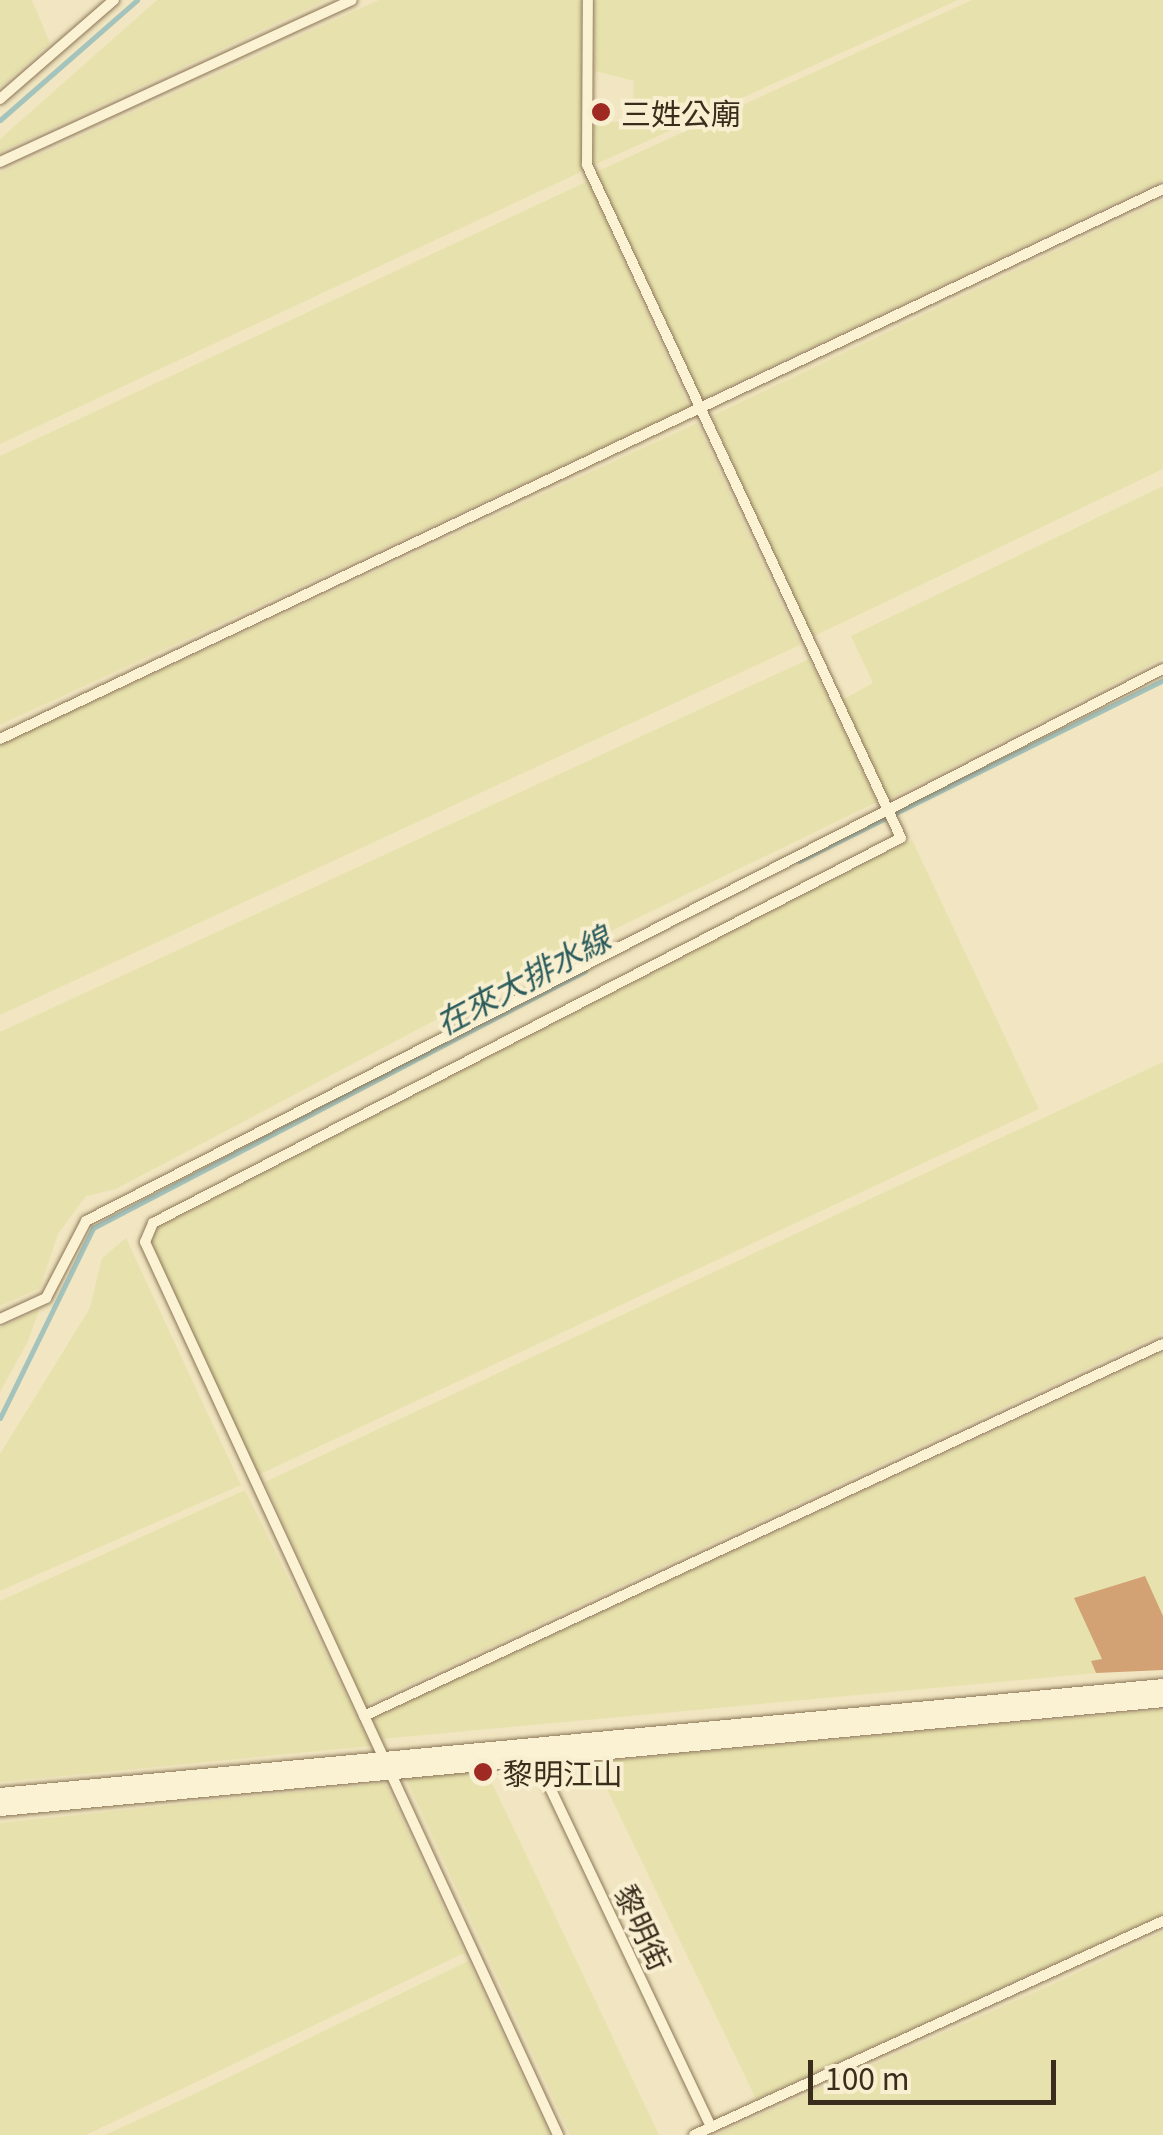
<!DOCTYPE html>
<html>
<head>
<meta charset="utf-8">
<style>
	body { margin:0 }
	#map { position:relative; width:1163px; height:2135px; overflow:hidden; background:#f1e6c1; font-family:Georgia,"Noto Sans TC",serif }
	div>[style] { position:absolute }
	[style*='--x'] { left:calc(var(--x)*1px); top:calc(var(--y)*1px); width:calc(var(--w)*1px); rotate:calc(var(--a)*1deg) }
	.farmland>* { inset:0; background:#e7e2ad }
	.stream>* { height:5px; margin:-2.5px; padding:0 2.5px; transform-origin:2.5px; border-radius:2.5px; background:#a4c3bc }
	.building>* { inset:0; background:#d2a174 }
	.roads { filter:drop-shadow(0 0 2px #8b7657) drop-shadow(0 0 2px #8b7657) }
	.service>* { height:10px; margin:-5px; padding:0 5px; transform-origin:5px; border-radius:5px; background:#fbf2d4 }
	.secondary>* { height:28px; margin:-14px; padding:0 14px; transform-origin:14px; border-radius:14px; background:#fbf2d4 }
	.dots>* { width:28px; height:28px; translate:-50% -50%; box-sizing:border-box; border:5px solid #f8efd1; border-radius:50% }
	span { translate:-50% -50%; white-space:nowrap; text-align:center; line-height:1.15; -webkit-text-stroke:8px #f8efd1; paint-order:stroke }
	.poi-label { font-size:30px; color:#3a2d1c }
	.left { translate:0 -50%; text-align:left }
	.street-label { font-size:30px; color:#3a2d1c }
	.water-label { font-size:32px; color:#2b5b5b; font-style:italic }
	.scale { position:absolute; left:808px; top:2060px; width:248px; height:45px; box-sizing:border-box; border:5px solid #3a2d1c; border-top:0; padding-left:12px; font-size:30px; line-height:35px; white-space:nowrap; color:#3a2d1c; -webkit-text-stroke:8px #f8efd1; paint-order:stroke }
</style>
</head>
<body>
<div id="map">
	<div class="farmland">
		<div style="clip-path:polygon(0 0,32px 0,50px 43px,0 87px)"></div>
		<div style="clip-path:polygon(157px 0,326px 0,0 152px,0 139px)"></div>
		<div style="clip-path:polygon(379px 0,581px 0,583px 171px,0 444px,0 173px)"></div>
		<div style="clip-path:polygon(595px 0,958px 0,594px 165px,594px 122px,632px 122px,634px 81px,595px 71px)"></div>
		<div style="clip-path:polygon(972px 0,1163px 0,1163px 180px,702px 399px,596px 172px)"></div>
		<div style="clip-path:polygon(588px 181px,689px 407px,0 725px,0 456px)"></div>
		<div style="clip-path:polygon(1163px 200px,1163px 469px,810px 638px,712px 416px)"></div>
		<div style="clip-path:polygon(697px 423px,800px 645px,0 1015px,0 745px)"></div>
		<div style="clip-path:polygon(1163px 486px,1163px 658px,887px 800px,840px 701px,873px 683px,851px 636px)"></div>
		<div style="clip-path:polygon(809px 659px,877px 802px,530px 970px,116px 1189px,86px 1196px,58px 1234px,40px 1288px,0 1306px,0 1032px)"></div>
		<div style="clip-path:polygon(912px 840px,1039px 1109px,256px 1476px,148px 1248px,148px 1233px)"></div>
		<div style="clip-path:polygon(1163px 1062px,1163px 1333px,365px 1705px,265px 1482px)"></div>
		<div style="clip-path:polygon(126px 1238px,241px 1485px,0 1591px,0 1454px,90px 1308px,102px 1258px)"></div>
		<div style="clip-path:polygon(39px 1310px,28px 1341px,0 1392px,0 1328px)"></div>
		<div style="clip-path:polygon(1163px 1353px,1163px 1616px,1144px 1576px,1075px 1598px,1102px 1659px,1092px 1662px,1096px 1673px,381px 1739px,373px 1722px,378px 1716px)"></div>
		<div style="clip-path:polygon(245px 1490px,371px 1746px,0 1782px,0 1601px)"></div>
		<div style="clip-path:polygon(1163px 1710px,1163px 1914px,756px 2099px,594px 1762px)"></div>
		<div style="clip-path:polygon(486px 1770px,659px 2135px,570px 2135px,406px 1779px)"></div>
		<div style="clip-path:polygon(385px 1783px,464px 1953px,86px 2135px,0 2135px,0 1823px)"></div>
		<div style="clip-path:polygon(1163px 1932px,1163px 2135px,716px 2135px,1051px 1985px)"></div>
		<div style="clip-path:polygon(468px 1961px,550px 2135px,105px 2135px,192px 2095px)"></div>
	</div>
	<div class="stream">
		<div style="--x:0;--y:120;--w:182;--a:-41.2"></div>
		<div style="--x:799;--y:861;--w:407;--a:-26.4"></div>
		<div style="--x:0;--y:1418;--w:212;--a:-63.9"></div>
		<div style="--x:93;--y:1228;--w:555;--a:-27.58"></div>
	</div>
	<div class="building">
		<div style="clip-path:polygon(1145px 1576px,1163px 1616px,1163px 1670px,1096px 1673px,1091px 1661px,1102px 1659px,1074px 1598px)"></div>
	</div>
	<div class="roads">
		<div class="service">
			<div style="--x:0;--y:99;--w:151;--a:-41"></div>
			<div style="--x:0;--y:162;--w:387;--a:-24.7"></div>
			<div style="--x:0;--y:739;--w:1286;--a:-25.31"></div>
			<div style="--x:0;--y:1319;--w:51;--a:-24.5"></div>
			<div style="--x:46;--y:1298;--w:87;--a:-62.5"></div>
			<div style="--x:86;--y:1221;--w:1210;--a:-27.14"></div>
			<div style="--x:364;--y:1716;--w:881;--a:-24.97"></div>
			<div style="--x:534;--y:1754;--w:413;--a:64.6"></div>
			<div style="--x:558;--y:2135;--w:984;--a:-114.82"></div>
			<div style="--x:145;--y:1242;--w:21;--a:-67"></div>
			<div style="--x:153;--y:1223;--w:841;--a:-27.24"></div>
			<div style="--x:901;--y:838;--w:743;--a:-115.01"></div>
			<div style="--x:587;--y:165;--w:165;--a:-89.7"></div>
			<div style="--x:694;--y:2135;--w:516;--a:-24.53"></div>
		</div>
		<div class="secondary">
			<div style="--x:0;--y:1802;--w:1168;--a:-5.35"></div>
		</div>
	</div>
	<div class="dots">
		<div style="left:601px;top:112px;background:#9f2a23"></div>
		<div style="left:483px;top:1772px;background:#9f2a23"></div>
	</div>
	<div class="poi-label">
		<span class="left" style="left:621px;top:112px">三姓公廟</span>
		<span class="left" style="left:503px;top:1772px">黎明江山</span>
	</div>
	<div class="street-label">
		<span style="left:644px;top:1927px;rotate:65deg">黎明街</span>
	</div>
	<div class="water-label">
		<span style="left:522px;top:979px;rotate:-28deg">在來大排水線</span>
	</div>
	<div class="scale">100 m</div>
</div>
</body>
</html>
